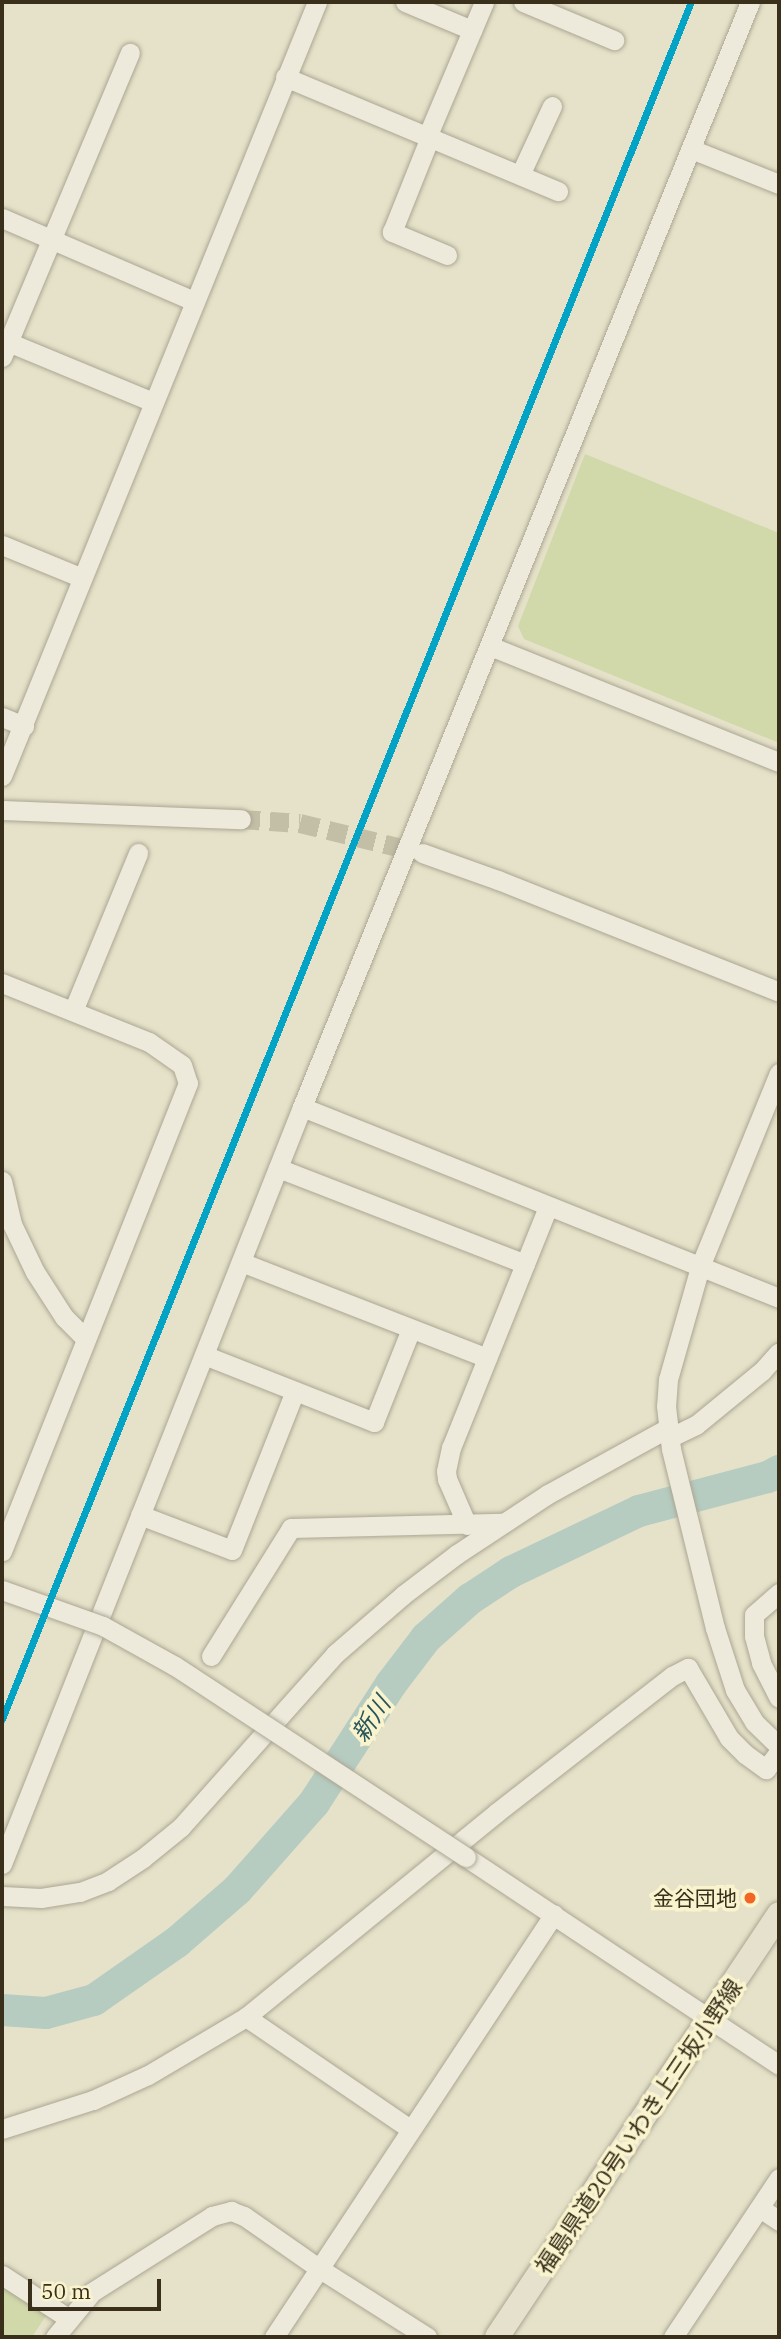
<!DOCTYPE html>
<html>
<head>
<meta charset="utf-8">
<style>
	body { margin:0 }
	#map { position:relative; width:781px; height:2339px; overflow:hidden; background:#e6e2c9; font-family:"IBM Plex Serif","Noto Sans JP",serif }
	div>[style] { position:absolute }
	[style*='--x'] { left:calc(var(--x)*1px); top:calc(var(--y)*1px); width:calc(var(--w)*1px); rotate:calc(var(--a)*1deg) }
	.green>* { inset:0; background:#d1d9aa }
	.river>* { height:32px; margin:-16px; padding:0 16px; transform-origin:16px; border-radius:16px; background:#b6ccc1 }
	.minor-tunnel>* { height:19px; margin-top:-9.5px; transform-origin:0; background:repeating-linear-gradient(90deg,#c3bea6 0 19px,transparent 0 29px) }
	.roads { filter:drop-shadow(0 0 2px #aba693) drop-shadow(0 0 2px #aba693) }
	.minor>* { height:19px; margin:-9.5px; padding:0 9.5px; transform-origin:9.5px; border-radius:9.5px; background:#edeadc }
	.major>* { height:24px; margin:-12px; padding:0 12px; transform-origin:12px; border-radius:12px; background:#e5e1cc }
	.bridges { filter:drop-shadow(0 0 2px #aba693) drop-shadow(0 0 2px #aba693) }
	.minor-bridge>* { height:19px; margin:-9.5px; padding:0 9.5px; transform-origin:9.5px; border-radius:9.5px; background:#edeadc }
	.rail-1>* { height:7px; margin:-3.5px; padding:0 3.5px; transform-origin:3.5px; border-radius:3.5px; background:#03a3c5 }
	.dots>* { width:19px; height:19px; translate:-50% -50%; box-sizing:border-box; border:4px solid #f9f3ce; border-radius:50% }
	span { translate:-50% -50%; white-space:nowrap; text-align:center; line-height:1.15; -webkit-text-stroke:7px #f9f3ce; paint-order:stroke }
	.bus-label { font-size:21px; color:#392f1b }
	.right { translate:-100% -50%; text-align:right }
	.street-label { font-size:23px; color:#392f1b }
	.water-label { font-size:24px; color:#29565b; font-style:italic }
	.frame { position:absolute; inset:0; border:4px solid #392f1b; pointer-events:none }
	.scale { position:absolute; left:28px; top:2279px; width:133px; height:32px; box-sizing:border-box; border:4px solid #392f1b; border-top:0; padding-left:9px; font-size:21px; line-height:24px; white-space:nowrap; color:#392f1b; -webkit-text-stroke:5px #f9f3ce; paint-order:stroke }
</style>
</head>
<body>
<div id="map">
	<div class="green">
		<div style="clip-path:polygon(585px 454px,779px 533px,779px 743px,524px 639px,518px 626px)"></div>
		<div style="clip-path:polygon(2px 2275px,51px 2308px,32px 2337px,2px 2337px)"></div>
	</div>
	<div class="river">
		<div style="--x:2;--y:2010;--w:44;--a:3.9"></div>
		<div style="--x:46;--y:2013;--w:50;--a:-15.2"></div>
		<div style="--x:94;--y:2000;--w:101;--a:-34.9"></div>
		<div style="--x:177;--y:1942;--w:79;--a:-40.9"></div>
		<div style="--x:237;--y:1890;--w:116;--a:-48.5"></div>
		<div style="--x:314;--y:1803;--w:142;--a:-57.1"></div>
		<div style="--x:391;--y:1684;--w:58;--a:-52.7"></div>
		<div style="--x:426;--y:1638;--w:59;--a:-41.6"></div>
		<div style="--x:470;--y:1599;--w:49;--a:-33.4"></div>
		<div style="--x:511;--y:1572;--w:142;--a:-25.5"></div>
		<div style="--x:639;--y:1511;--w:133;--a:-14.8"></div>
		<div style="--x:768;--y:1477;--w:13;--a:-29"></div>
	</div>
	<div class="minor-tunnel">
		<div style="--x:241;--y:819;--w:59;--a:3.9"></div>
		<div style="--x:300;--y:823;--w:126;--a:13.8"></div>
	</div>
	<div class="roads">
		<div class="minor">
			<div style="--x:405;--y:2;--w:73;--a:22.7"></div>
			<div style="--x:523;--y:2;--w:99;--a:22.7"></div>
			<div style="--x:285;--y:77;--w:296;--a:22.7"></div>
			<div style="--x:691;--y:149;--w:95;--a:21.7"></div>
			<div style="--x:520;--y:175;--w:76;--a:-65.1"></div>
			<div style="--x:2;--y:218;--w:209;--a:23.4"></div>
			<div style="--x:447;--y:255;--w:60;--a:-157.3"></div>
			<div style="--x:392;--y:232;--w:102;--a:-68.2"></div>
			<div style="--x:430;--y:137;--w:7;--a:-90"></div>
			<div style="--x:430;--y:130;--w:139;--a:-67.1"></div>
			<div style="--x:8;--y:342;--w:157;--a:22.5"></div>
			<div style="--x:2;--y:357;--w:330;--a:-67.2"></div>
			<div style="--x:2;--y:545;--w:84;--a:22.3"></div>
			<div style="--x:490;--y:646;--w:311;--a:21.9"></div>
			<div style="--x:2;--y:717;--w:24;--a:22"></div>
			<div style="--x:2;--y:776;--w:836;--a:-67.85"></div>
			<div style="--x:2;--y:810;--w:239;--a:2.2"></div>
			<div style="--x:422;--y:853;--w:81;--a:19.6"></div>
			<div style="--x:498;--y:880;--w:302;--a:21.7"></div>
			<div style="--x:2;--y:983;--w:158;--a:21.9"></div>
			<div style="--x:149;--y:1042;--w:40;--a:34.9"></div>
			<div style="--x:182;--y:1065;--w:19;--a:72"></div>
			<div style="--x:188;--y:1083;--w:504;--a:111.67"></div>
			<div style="--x:73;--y:1011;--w:171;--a:-67.6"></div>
			<div style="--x:779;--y:1073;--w:209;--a:112.2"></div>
			<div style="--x:700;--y:1267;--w:116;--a:105.9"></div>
			<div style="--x:668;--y:1379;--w:27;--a:94"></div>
			<div style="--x:666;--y:1406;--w:43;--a:83.4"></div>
			<div style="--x:671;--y:1449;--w:184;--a:76.2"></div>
			<div style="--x:715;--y:1628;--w:65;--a:72.1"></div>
			<div style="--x:735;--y:1690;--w:37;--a:59"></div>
			<div style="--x:754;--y:1722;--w:35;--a:44"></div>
			<div style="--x:302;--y:1107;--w:514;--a:21.82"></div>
			<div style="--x:278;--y:1168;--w:265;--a:21.2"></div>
			<div style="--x:2;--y:1181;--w:44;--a:76.9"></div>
			<div style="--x:12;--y:1224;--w:53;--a:64.4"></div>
			<div style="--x:35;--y:1272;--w:54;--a:57.2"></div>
			<div style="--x:64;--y:1317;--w:31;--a:45"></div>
			<div style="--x:241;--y:1262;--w:264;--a:21.3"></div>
			<div style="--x:204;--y:1355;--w:183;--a:21.5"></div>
			<div style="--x:374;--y:1422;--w:100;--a:-68.3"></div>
			<div style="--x:669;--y:1438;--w:30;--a:-26"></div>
			<div style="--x:696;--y:1425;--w:85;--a:-39.3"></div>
			<div style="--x:762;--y:1371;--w:25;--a:-48"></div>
			<div style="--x:140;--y:1515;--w:98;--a:20.8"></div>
			<div style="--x:232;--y:1550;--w:171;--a:-68.4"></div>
			<div style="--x:467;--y:1525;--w:50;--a:-113.5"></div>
			<div style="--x:447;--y:1479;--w:8;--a:-97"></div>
			<div style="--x:446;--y:1471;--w:24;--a:-78"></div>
			<div style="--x:451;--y:1448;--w:260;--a:-68.1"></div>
			<div style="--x:779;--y:1593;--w:33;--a:139"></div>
			<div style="--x:754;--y:1615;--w:21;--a:90"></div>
			<div style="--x:754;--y:1636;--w:28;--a:75"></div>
			<div style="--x:761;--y:1663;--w:39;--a:63"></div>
			<div style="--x:211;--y:1656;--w:151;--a:-58"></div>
			<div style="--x:291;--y:1528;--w:212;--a:-1.4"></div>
			<div style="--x:466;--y:1857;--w:376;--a:33.6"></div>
			<div style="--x:2;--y:1864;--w:814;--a:-68.38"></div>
			<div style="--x:302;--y:1107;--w:1192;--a:-67.93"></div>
			<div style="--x:2;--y:1896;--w:39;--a:3"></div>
			<div style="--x:41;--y:1898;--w:39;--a:-9"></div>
			<div style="--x:80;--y:1892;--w:30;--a:-21"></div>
			<div style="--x:108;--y:1881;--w:42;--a:-33.3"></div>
			<div style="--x:143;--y:1858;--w:49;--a:-39.2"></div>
			<div style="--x:181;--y:1827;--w:232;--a:-48.3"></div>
			<div style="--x:335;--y:1654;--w:90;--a:-40.9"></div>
			<div style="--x:403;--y:1595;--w:68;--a:-37.2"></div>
			<div style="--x:457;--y:1554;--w:109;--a:-33.4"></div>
			<div style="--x:548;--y:1494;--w:137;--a:-28.8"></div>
			<div style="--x:246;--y:2017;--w:199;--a:34.3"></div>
			<div style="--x:2;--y:2129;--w:96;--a:-17.7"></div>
			<div style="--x:93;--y:2100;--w:60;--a:-24.4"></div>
			<div style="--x:148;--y:2075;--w:114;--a:-30.6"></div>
			<div style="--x:246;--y:2017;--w:323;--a:-39.2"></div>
			<div style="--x:496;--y:1813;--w:223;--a:-37.9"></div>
			<div style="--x:672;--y:1676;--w:18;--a:-27"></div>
			<div style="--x:688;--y:1668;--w:81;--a:59.6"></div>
			<div style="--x:729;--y:1738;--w:23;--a:45"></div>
			<div style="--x:745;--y:1754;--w:26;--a:36"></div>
			<div style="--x:766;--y:1769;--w:21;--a:-53"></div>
			<div style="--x:760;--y:2208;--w:23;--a:34"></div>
			<div style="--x:2;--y:2275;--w:79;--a:33.1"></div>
			<div style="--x:55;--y:2337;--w:58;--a:-50.6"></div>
			<div style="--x:92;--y:2292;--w:142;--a:-32.3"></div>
			<div style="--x:212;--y:2216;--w:20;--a:-15"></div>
			<div style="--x:231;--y:2211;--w:14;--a:21"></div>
			<div style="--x:244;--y:2216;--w:93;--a:34.9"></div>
			<div style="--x:320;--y:2269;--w:127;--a:32.4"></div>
			<div style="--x:274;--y:2337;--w:507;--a:-56.5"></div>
			<div style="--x:673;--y:2337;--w:191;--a:-56.3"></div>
		</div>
		<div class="major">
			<div style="--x:497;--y:2337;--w:508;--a:-56.31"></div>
		</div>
	</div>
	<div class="bridges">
		<div class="minor-bridge">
			<div style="--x:2;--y:1590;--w:107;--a:19.6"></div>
			<div style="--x:103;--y:1626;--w:82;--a:29.1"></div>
			<div style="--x:175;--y:1666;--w:348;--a:33.3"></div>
		</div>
	</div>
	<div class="rail-1">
		<div style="--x:2;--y:1719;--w:1850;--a:-68.14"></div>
	</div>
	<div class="dots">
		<div style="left:750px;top:1898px;background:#f26522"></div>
	</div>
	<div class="bus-label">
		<span class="right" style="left:737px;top:1898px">金谷団地</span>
	</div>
	<div class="street-label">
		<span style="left:638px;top:2126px;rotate:-56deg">福島県道20号いわき上三坂小野線</span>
	</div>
	<div class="water-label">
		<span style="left:371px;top:1719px;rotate:-56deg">新川</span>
	</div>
	<div class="frame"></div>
	<div class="scale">50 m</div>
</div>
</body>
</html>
